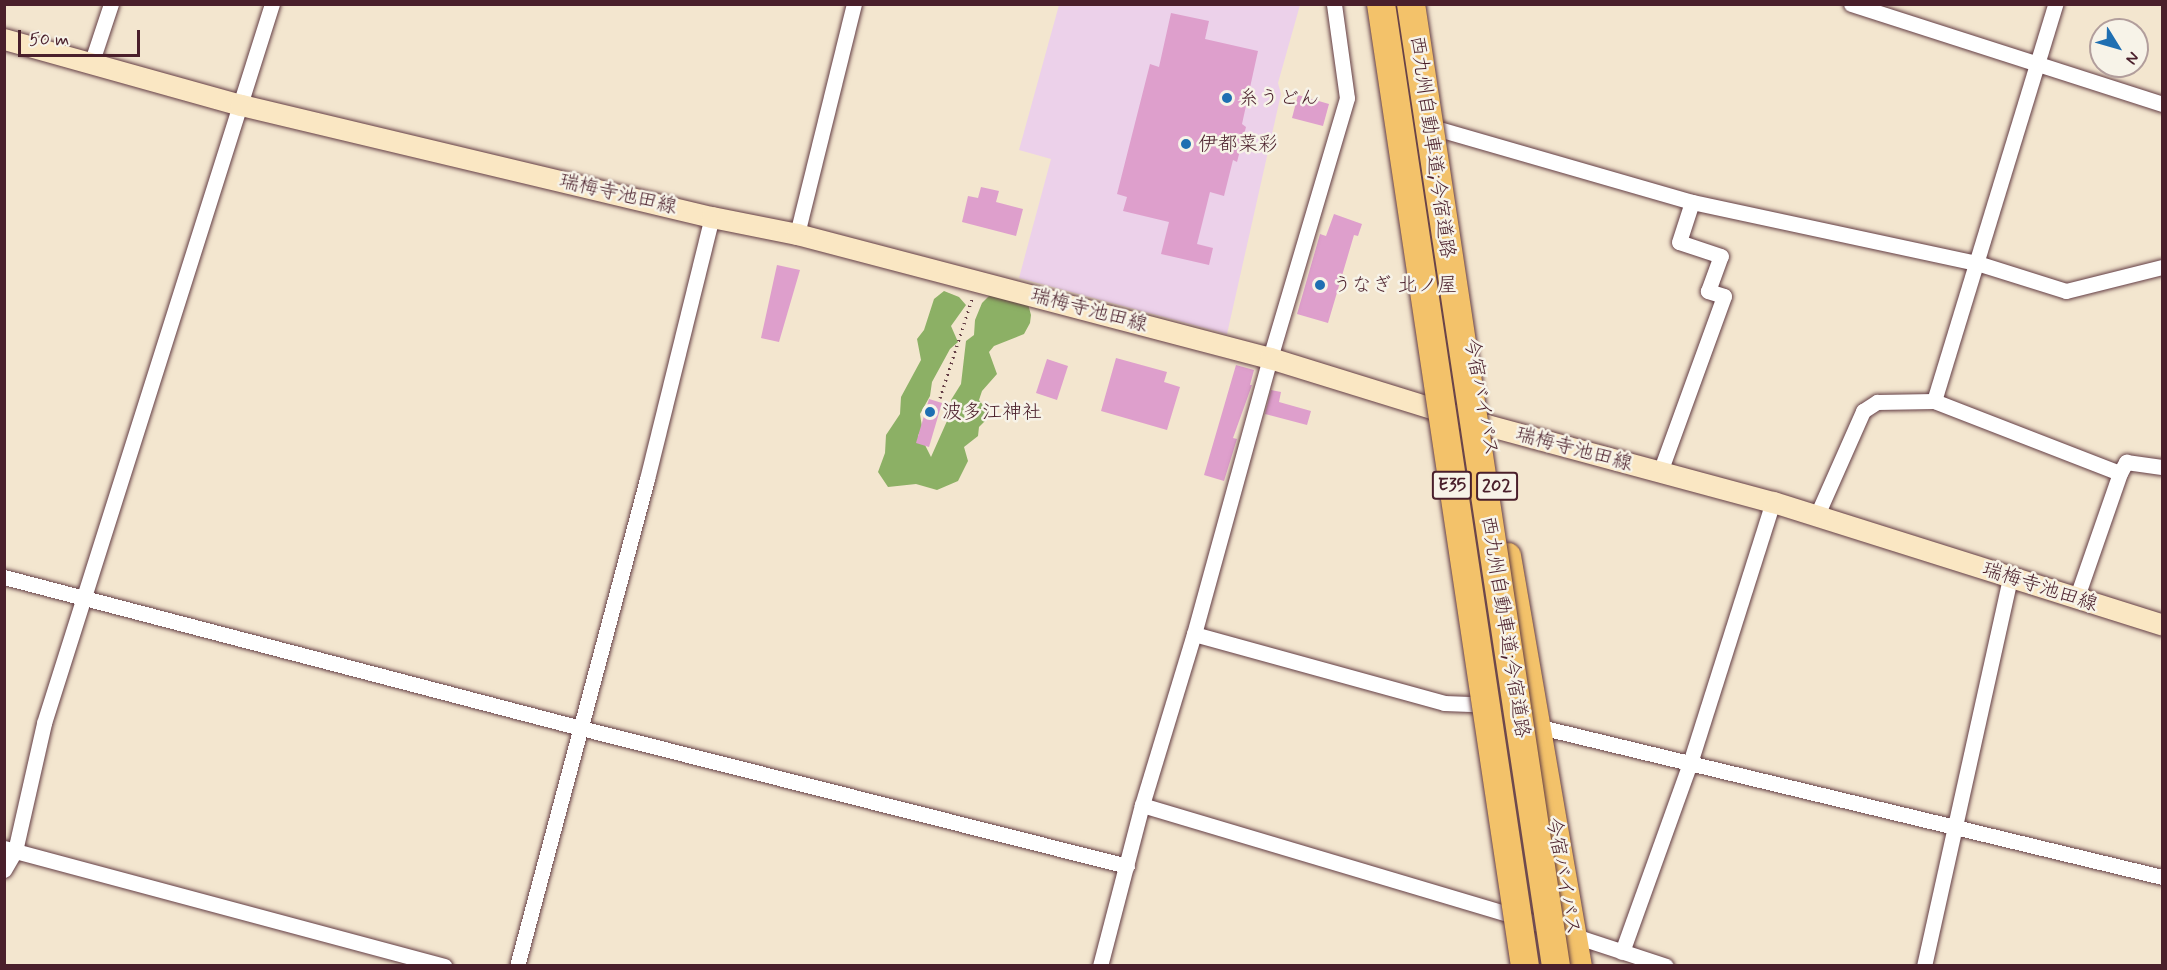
<!DOCTYPE html>
<html>
<head>
<meta charset="utf-8">
<style>
	body { margin:0 }
	#map { position:relative; width:2167px; height:970px; overflow:hidden; background:#f3e6cf; font-family:Mynerve,"Klee One",sans-serif }
	div>[style] { position:absolute }
	[style*='--x'] { left:calc(var(--x)*1px); top:calc(var(--y)*1px); width:calc(var(--w)*1px); rotate:calc(var(--a)*1deg) }
	.built>* { inset:0; background:#ecd1ea }
	.forest>* { inset:0; background:#8cb065 }
	.building>* { inset:0; background:#de9fcc }
	.path>* { height:3px; margin-top:-1.5px; transform-origin:0; background:repeating-linear-gradient(90deg,#633d44 0 1.5px,transparent 0 6px) }
	.roads { filter:drop-shadow(0 0 2px #633d44) drop-shadow(0 0 2px #633d44) }
	.minor>* { height:15px; margin:-7.5px; padding:0 7.5px; transform-origin:7.5px; border-radius:7.5px; background:#fff }
	.secondary>* { height:21px; margin:-10.5px; padding:0 10.5px; transform-origin:10.5px; border-radius:10.5px; background:#fae7c3 }
	.trunk>* { height:26px; margin:-13px; padding:0 13px; transform-origin:13px; border-radius:13px; background:#f3c26a }
	.bridges { filter:drop-shadow(0 0 2px #633d44) drop-shadow(0 0 2px #633d44) }
	.motorway-bridge>* { height:28px; margin:-14px; padding:0 14px; transform-origin:14px; border-radius:14px; background:#f3c26a }
	.dots>* { width:16px; height:16px; translate:-50% -50%; box-sizing:border-box; border:3px solid #f7f3e8; border-radius:50% }
	span { translate:-50% -50%; white-space:nowrap; text-align:center; line-height:1.15; -webkit-text-stroke:5px #f7f3e8; paint-order:stroke }
	.shield-label span { padding:2px 4px; background:#f7f3e8; border:2px solid; border-radius:4px; -webkit-text-stroke-width:0 }
	.shield-label { font-size:18px; color:#4a1f2b; font-weight:700 }
	.poi-label { font-size:20px; color:#4a1f2b }
	.left { translate:0 -50%; text-align:left }
	.street-label { font-size:20px; color:#4a1f2b }
	.frame { position:absolute; inset:0; border:6px solid #4a1f2b; pointer-events:none }
	.north { position:absolute; left:2089px; top:18px; width:60px; height:60px; box-sizing:border-box; background:#f7f3e8; border:2px solid #b29e9c; border-radius:50%; rotate:127deg; font-size:16px; font-weight:700; line-height:24px; text-align:center; color:#4a1f2b }
	.north::after { content:''; display:block; margin:auto; width:21px; height:27px; background:#1f6fb2; clip-path:polygon(50% 0,100% 100%,50% 72%,0 100%) }
	.scale { position:absolute; left:18px; top:30px; width:122px; height:27px; box-sizing:border-box; border:3px solid #4a1f2b; border-top:0; padding-left:8px; font-size:18px; line-height:21px; white-space:nowrap; color:#4a1f2b; -webkit-text-stroke:4px #f7f3e8; paint-order:stroke }
</style>
</head>
<body>
<div id="map">
	<div class="built">
		<div style="clip-path:polygon(1059px 5px,1300px 5px,1278px 83px,1281px 94px,1227px 334px,1019px 278px,1051px 159px,1019px 150px)"></div>
	</div>
	<div class="forest">
		<div style="clip-path:polygon(944px 291px,959px 297px,966px 305px,951px 326px,958px 342px,950px 349px,932px 382px,930px 396px,920px 414px,922px 427px,918px 436px,923px 441px,931px 457px,951px 412px,951px 400px,961px 384px,966px 341px,974px 335px,975px 320px,982px 303px,990px 295px,1028px 304px,1031px 315px,1030px 323px,1024px 334px,994px 346px,989px 352px,997px 374px,982px 391px,979px 400px,986px 409px,987px 419px,979px 427px,978px 436px,964px 447px,968px 461px,958px 481px,937px 490px,916px 484px,888px 487px,878px 472px,885px 453px,886px 435px,900px 414px,901px 397px,921px 360px,917px 339px,924px 330px,934px 299px)"></div>
	</div>
	<div class="building">
		<div style="clip-path:polygon(1171px 13px,1209px 21px,1205px 39px,1258px 51px,1242px 124px,1246px 127px,1237px 162px,1233px 160px,1224px 196px,1210px 192px,1197px 244px,1213px 248px,1209px 265px,1161px 254px,1169px 222px,1123px 211px,1127px 197px,1117px 194px,1150px 64px,1159px 67px)"></div>
		<div style="clip-path:polygon(1298px 95px,1329px 104px,1323px 126px,1292px 118px)"></div>
		<div style="clip-path:polygon(981px 187px,999px 191px,996px 202px,1023px 209px,1016px 236px,962px 222px,968px 196px,978px 198px)"></div>
		<div style="clip-path:polygon(1334px 214px,1362px 224px,1358px 236px,1354px 235px,1328px 323px,1297px 314px,1320px 234px,1326px 236px)"></div>
		<div style="clip-path:polygon(777px 265px,800px 270px,779px 342px,761px 338px)"></div>
		<div style="clip-path:polygon(1116px 358px,1167px 372px,1164px 382px,1180px 387px,1167px 430px,1101px 411px)"></div>
		<div style="clip-path:polygon(1047px 359px,1068px 366px,1057px 400px,1036px 393px)"></div>
		<div style="clip-path:polygon(1236px 365px,1254px 370px,1250px 385px,1252px 385px,1233px 438px,1237px 439px,1224px 481px,1204px 475px)"></div>
		<div style="clip-path:polygon(1271px 390px,1281px 392px,1279px 402px,1311px 411px,1307px 425px,1265px 414px)"></div>
		<div style="clip-path:polygon(929px 399px,942px 403px,929px 447px,916px 443px)"></div>
	</div>
	<div class="path">
		<div style="--x:940;--y:398;--w:104;--a:-72.1"></div>
	</div>
	<div class="roads">
		<div class="minor">
			<div style="--x:1851;--y:4;--w:327;--a:17.8"></div>
			<div style="--x:91;--y:64;--w:63;--a:-71.6"></div>
			<div style="--x:1439;--y:129;--w:263;--a:16.1"></div>
			<div style="--x:1692;--y:202;--w:291;--a:12.1"></div>
			<div style="--x:1977;--y:263;--w:93;--a:17.5"></div>
			<div style="--x:2066;--y:291;--w:99;--a:-14"></div>
			<div style="--x:797;--y:234;--w:237;--a:-76.1"></div>
			<div style="--x:1934;--y:401;--w:415;--a:-73"></div>
			<div style="--x:1660;--y:472;--w:187;--a:-70"></div>
			<div style="--x:1724;--y:296;--w:17;--a:-163"></div>
			<div style="--x:1708;--y:291;--w:37;--a:-70"></div>
			<div style="--x:1721;--y:256;--w:44;--a:-161.6"></div>
			<div style="--x:1679;--y:242;--w:42;--a:-72"></div>
			<div style="--x:2120;--y:473;--w:13;--a:-61"></div>
			<div style="--x:2126;--y:462;--w:36;--a:8"></div>
			<div style="--x:1817;--y:515;--w:114;--a:-66.1"></div>
			<div style="--x:1863;--y:411;--w:17;--a:-33"></div>
			<div style="--x:1877;--y:402;--w:57;--a:-1"></div>
			<div style="--x:1934;--y:401;--w:199;--a:21.2"></div>
			<div style="--x:2120;--y:473;--w:133;--a:109.2"></div>
			<div style="--x:4;--y:577;--w:596;--a:14.67"></div>
			<div style="--x:581;--y:728;--w:563;--a:14.18"></div>
			<div style="--x:1194;--y:634;--w:259;--a:15.4"></div>
			<div style="--x:1444;--y:703;--w:33;--a:2"></div>
			<div style="--x:1536;--y:726;--w:644;--a:13.56"></div>
			<div style="--x:1142;--y:805;--w:382;--a:16.6"></div>
			<div style="--x:1508;--y:914;--w:166;--a:18.2"></div>
			<div style="--x:4;--y:848;--w:456;--a:15"></div>
			<div style="--x:4;--y:870;--w:22;--a:-60"></div>
			<div style="--x:15;--y:851;--w:131;--a:-77.2"></div>
			<div style="--x:44;--y:723;--w:754;--a:-72.41"></div>
			<div style="--x:1622;--y:952;--w:201;--a:-70.2"></div>
			<div style="--x:1690;--y:763;--w:274;--a:-72.4"></div>
			<div style="--x:517;--y:966;--w:504;--a:-75.05"></div>
			<div style="--x:647;--y:479;--w:270;--a:-76.1"></div>
			<div style="--x:1100;--y:966;--w:166;--a:-75.4"></div>
			<div style="--x:1142;--y:805;--w:179;--a:-73.1"></div>
			<div style="--x:1194;--y:634;--w:286;--a:-74.6"></div>
			<div style="--x:1270;--y:358;--w:271;--a:-73.5"></div>
			<div style="--x:1347;--y:98;--w:95;--a:-97.9"></div>
			<div style="--x:1924;--y:966;--w:398;--a:-77.5"></div>
		</div>
		<div class="secondary">
			<div style="--x:4;--y:39;--w:246;--a:15.6"></div>
			<div style="--x:241;--y:105;--w:484;--a:13.4"></div>
			<div style="--x:712;--y:217;--w:87;--a:11.3"></div>
			<div style="--x:797;--y:234;--w:489;--a:14.7"></div>
			<div style="--x:1270;--y:358;--w:227;--a:17.2"></div>
			<div style="--x:1487;--y:425;--w:296;--a:15.1"></div>
			<div style="--x:1773;--y:502;--w:408;--a:17.5"></div>
		</div>
		<div class="trunk">
			<div style="--x:1508;--y:556;--w:416;--a:80.2"></div>
		</div>
	</div>
	<div class="bridges">
		<div class="motorway-bridge">
			<div style="--x:1381;--y:4;--w:973;--a:81.49"></div>
			<div style="--x:1411;--y:4;--w:973;--a:81.43"></div>
		</div>
	</div>
	<div class="dots">
		<div style="left:1227px;top:98px;background:#1f6fb2"></div>
		<div style="left:1186px;top:144px;background:#1f6fb2"></div>
		<div style="left:1320px;top:285px;background:#1f6fb2"></div>
		<div style="left:930px;top:412px;background:#1f6fb2"></div>
	</div>
	<div class="shield-label">
		<span style="left:1452px;top:485px">E35</span>
		<span style="left:1497px;top:486px">202</span>
	</div>
	<div class="poi-label">
		<span class="left" style="left:1239px;top:98px">糸うどん</span>
		<span class="left" style="left:1198px;top:144px">伊都菜彩</span>
		<span class="left" style="left:1332px;top:285px">うなぎ 北ノ屋</span>
		<span class="left" style="left:942px;top:412px">波多江神社</span>
	</div>
	<div class="street-label">
		<span style="left:1432px;top:147px;rotate:82deg">西九州自動車道;今宿道路</span>
		<span style="left:618px;top:194px;rotate:13deg">瑞梅寺池田線</span>
		<span style="left:1089px;top:310px;rotate:15deg">瑞梅寺池田線</span>
		<span style="left:1481px;top:397px;rotate:80deg">今宿バイパス</span>
		<span style="left:1574px;top:449px;rotate:15deg">瑞梅寺池田線</span>
		<span style="left:2040px;top:587px;rotate:18deg">瑞梅寺池田線</span>
		<span style="left:1505px;top:627px;rotate:81deg">西九州自動車道;今宿道路</span>
		<span style="left:1563px;top:876px;rotate:80deg">今宿バイパス</span>
	</div>
	<div class="frame"></div>
	<div class="north">N</div>
	<div class="scale">50 m</div>
</div>
</body>
</html>
